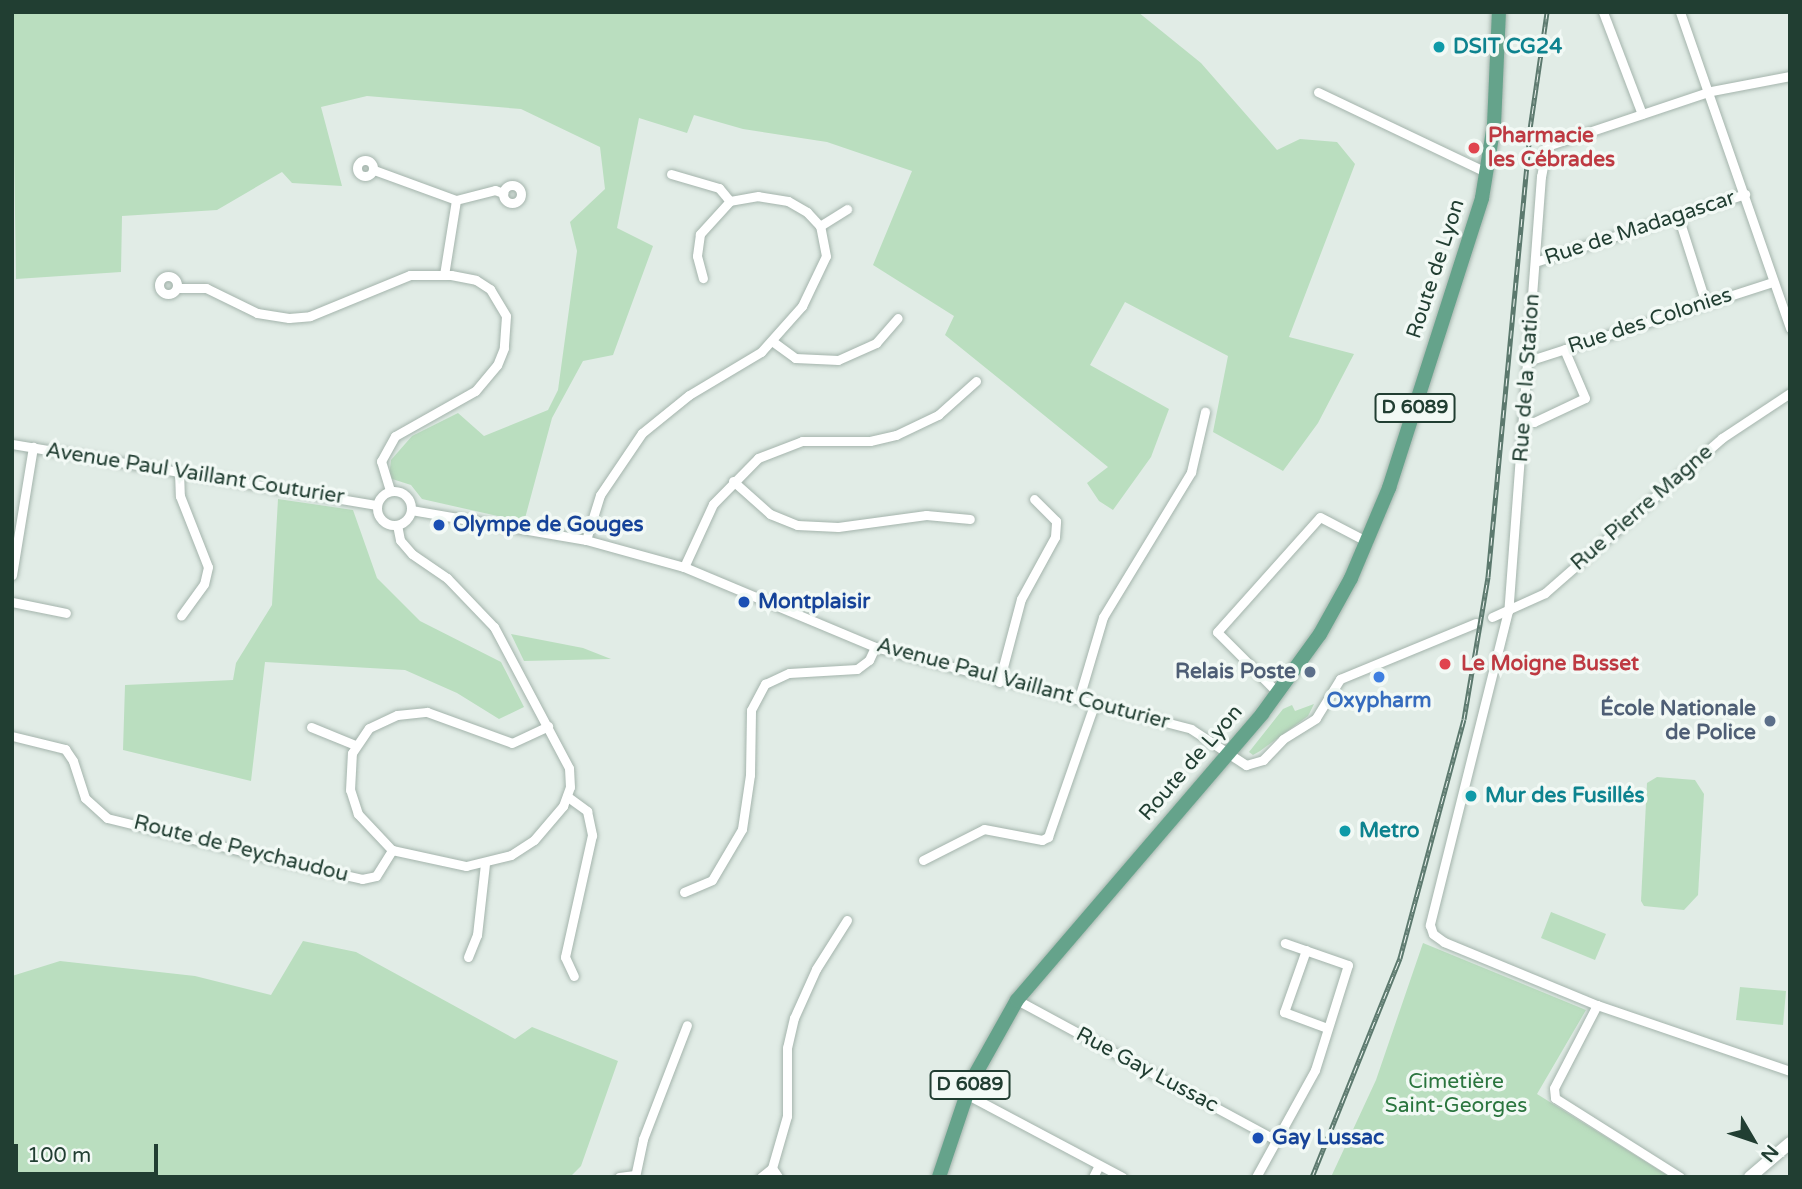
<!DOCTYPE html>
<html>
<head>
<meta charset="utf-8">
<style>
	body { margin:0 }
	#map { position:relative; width:1802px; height:1189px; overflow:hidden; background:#e1ece6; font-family:"Varela Round",sans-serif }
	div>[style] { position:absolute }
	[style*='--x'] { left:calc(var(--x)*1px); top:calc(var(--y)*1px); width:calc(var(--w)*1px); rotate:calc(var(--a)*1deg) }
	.green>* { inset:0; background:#badebf }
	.roads { filter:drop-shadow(0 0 2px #a4b4ac) drop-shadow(0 0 2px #a4b4ac) }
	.minor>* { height:9px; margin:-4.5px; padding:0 4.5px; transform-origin:4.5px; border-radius:4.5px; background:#fff }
	.minor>.ring { margin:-4.5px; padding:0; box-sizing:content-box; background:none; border:9px solid #fff; border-radius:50% }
	.secondary>* { height:12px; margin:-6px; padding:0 6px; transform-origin:6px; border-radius:6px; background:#fff }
	.primary>* { height:14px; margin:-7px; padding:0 7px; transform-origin:7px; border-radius:7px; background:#65a38b }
	.rail>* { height:5px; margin-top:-2.5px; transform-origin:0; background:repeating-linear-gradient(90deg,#f2f9f5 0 8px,#5c796e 0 16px); box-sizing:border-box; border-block:2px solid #5c796e }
	.dots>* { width:19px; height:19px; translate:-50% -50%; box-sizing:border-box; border:4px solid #f2f9f5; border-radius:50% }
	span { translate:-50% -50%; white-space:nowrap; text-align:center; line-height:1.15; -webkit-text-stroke:7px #f2f9f5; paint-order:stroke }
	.shield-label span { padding:2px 5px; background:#f2f9f5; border:2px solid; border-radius:5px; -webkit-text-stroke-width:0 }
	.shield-label { font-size:19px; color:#213e32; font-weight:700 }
	.culture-label { font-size:21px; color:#0d838f; font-weight:700 }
	.left { translate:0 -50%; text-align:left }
	.health-label { font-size:21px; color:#be3a42; font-weight:700 }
	.street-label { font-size:21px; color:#213e32 }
	.transit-label { font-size:21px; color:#164399; font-weight:700 }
	.service-label { font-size:21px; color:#4e5e75; font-weight:700 }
	.right { translate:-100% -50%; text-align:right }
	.shop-label { font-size:21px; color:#366cbe; font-weight:700 }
	.park-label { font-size:21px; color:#2a753e }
	.frame { position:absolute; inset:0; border:14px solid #213e32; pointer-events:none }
	.north { position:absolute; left:1718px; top:1105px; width:70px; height:70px; -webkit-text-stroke:5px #f2f9f5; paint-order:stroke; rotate:129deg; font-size:19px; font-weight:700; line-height:28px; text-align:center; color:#213e32 }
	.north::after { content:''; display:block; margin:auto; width:24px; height:32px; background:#213e32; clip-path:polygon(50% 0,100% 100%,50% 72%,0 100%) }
	.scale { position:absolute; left:14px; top:1144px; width:144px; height:32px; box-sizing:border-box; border:4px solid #213e32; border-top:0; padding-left:9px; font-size:21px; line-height:24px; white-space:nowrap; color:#213e32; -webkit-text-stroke:5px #f2f9f5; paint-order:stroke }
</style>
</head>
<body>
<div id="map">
	<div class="green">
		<div style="clip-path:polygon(12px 12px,1138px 12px,1201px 63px,1277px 150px,1300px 139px,1337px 142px,1355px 164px,1289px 337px,1354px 354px,1318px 423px,1283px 471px,1213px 432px,1228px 356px,1125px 302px,1090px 365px,1169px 409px,1151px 457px,1113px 510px,1099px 501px,1087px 483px,1108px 467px,945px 335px,954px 316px,873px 265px,912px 171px,827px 142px,743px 129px,694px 115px,687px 133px,639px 118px,617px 228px,653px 246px,613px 355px,583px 361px,552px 418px,524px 522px,422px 499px,411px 485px,389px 478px,391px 460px,412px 436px,458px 413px,484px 436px,548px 410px,558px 390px,577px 251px,570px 222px,605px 189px,600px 147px,521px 109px,367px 96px,321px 107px,342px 186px,292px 183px,282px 172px,217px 210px,122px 216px,121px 272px,16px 279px)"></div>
		<div style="clip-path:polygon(278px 499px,353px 510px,377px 578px,420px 621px,501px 662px,524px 707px,499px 719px,457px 693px,405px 670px,265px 662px,251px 781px,123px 750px,125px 685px,233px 680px,236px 663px,272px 605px)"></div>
		<div style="clip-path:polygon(511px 634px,583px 648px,611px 659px,524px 661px)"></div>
		<div style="clip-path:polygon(1314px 704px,1308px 716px,1260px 751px,1253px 755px,1249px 752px,1283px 709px,1292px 705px,1295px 711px)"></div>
		<div style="clip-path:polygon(1657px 777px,1695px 780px,1704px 794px,1698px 895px,1684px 910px,1644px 906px,1641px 901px,1647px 783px)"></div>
		<div style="clip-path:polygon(1551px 912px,1606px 934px,1595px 960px,1541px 938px)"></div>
		<div style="clip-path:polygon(303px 941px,356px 952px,515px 1039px,532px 1027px,618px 1061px,581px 1166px,570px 1177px,12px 1177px,12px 976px,60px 961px,195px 976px,271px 995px)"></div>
		<div style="clip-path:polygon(1423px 943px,1586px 1010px,1537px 1094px,1670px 1177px,1331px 1177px,1376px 1080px)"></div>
		<div style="clip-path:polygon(1740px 987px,1786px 991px,1783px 1025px,1736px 1020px)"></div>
	</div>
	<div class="roads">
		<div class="minor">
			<div style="--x:1603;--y:12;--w:109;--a:69.1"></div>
			<div style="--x:1680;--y:12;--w:335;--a:70.8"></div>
			<div style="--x:1790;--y:76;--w:80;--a:169.2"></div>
			<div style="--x:1711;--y:91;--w:173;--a:161.5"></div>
			<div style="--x:1547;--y:146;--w:31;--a:101"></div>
			<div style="--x:1541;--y:176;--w:436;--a:94.3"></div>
			<div style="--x:1508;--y:611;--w:324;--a:104"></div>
			<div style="--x:1430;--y:925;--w:9;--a:72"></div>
			<div style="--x:1433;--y:934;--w:14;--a:36"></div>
			<div style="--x:1444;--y:942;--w:165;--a:22.4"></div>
			<div style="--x:1597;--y:1005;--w:204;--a:18.9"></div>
			<div style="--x:1318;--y:92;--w:188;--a:25.5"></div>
			<div class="ring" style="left:357px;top:160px;width:7px;height:7px"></div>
			<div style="--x:374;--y:170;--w:87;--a:20.1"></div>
			<div style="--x:671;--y:174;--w:50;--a:16.3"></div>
			<div style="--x:719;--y:188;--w:17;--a:50"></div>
			<div class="ring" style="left:503px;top:185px;width:9px;height:9px"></div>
			<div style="--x:1678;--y:216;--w:92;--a:72.3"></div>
			<div style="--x:820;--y:226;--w:32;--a:-32"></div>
			<div style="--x:1535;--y:262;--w:221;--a:-17.9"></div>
			<div style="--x:444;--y:275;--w:76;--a:-80.9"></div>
			<div style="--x:456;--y:200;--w:40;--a:-14.4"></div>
			<div style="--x:495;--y:190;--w:9;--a:21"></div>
			<div class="ring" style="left:159px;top:276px;width:9px;height:9px"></div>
			<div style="--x:177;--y:288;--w:29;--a:0"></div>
			<div style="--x:206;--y:288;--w:57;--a:26.1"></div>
			<div style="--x:257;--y:313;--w:32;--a:9"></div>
			<div style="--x:289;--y:318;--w:21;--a:-5"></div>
			<div style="--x:310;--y:316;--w:108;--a:-22.3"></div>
			<div style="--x:410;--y:275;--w:41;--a:0"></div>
			<div style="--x:451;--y:275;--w:25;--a:11"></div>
			<div style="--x:476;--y:280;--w:17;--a:33"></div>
			<div style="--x:490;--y:289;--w:31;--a:59"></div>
			<div style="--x:506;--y:316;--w:32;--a:94"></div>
			<div style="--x:504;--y:348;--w:18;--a:112"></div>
			<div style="--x:497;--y:365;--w:34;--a:130"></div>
			<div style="--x:475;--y:391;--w:92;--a:150.6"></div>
			<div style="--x:395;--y:436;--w:29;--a:119"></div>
			<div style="--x:381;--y:461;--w:31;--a:73"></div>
			<div style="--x:772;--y:341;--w:29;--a:36"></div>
			<div style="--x:795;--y:358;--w:43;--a:2.7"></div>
			<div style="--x:838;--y:360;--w:42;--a:-24.1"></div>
			<div style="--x:876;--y:343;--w:33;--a:-49"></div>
			<div style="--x:1528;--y:361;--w:257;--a:-17.9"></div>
			<div style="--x:1525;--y:421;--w:9;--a:6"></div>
			<div style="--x:1534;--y:422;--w:56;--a:-25.2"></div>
			<div style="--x:1585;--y:398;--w:53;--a:-113.2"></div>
			<div style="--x:12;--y:444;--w:370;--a:9.5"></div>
			<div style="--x:179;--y:471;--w:25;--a:88"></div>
			<div style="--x:180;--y:496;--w:76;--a:68.5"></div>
			<div style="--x:208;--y:567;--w:17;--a:103"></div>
			<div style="--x:204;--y:584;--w:39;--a:126"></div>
			<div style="--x:733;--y:481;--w:50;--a:41.7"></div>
			<div style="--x:770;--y:514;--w:29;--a:22"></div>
			<div style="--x:797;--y:525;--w:41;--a:2.8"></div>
			<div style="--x:838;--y:527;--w:89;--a:-7.8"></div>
			<div style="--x:926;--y:515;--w:44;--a:5.2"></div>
			<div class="ring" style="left:377px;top:491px;width:25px;height:25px"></div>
			<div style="--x:411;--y:510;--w:178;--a:9.7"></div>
			<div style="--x:586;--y:540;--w:102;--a:15.4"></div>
			<div style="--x:684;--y:567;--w:207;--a:22.7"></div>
			<div style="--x:875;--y:647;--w:326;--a:14.5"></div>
			<div style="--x:1191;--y:729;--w:66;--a:33.2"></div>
			<div style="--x:1246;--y:765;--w:18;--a:-16"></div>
			<div style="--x:1263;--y:760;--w:29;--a:-46"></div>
			<div style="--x:1283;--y:739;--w:39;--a:-32"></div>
			<div style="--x:1316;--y:718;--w:46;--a:-58.4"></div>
			<div style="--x:1340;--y:679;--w:147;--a:-22.4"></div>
			<div style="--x:586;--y:540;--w:47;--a:-72.7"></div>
			<div style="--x:600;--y:495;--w:75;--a:-55.9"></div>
			<div style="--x:642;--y:433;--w:60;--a:-39"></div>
			<div style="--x:689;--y:395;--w:84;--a:-30.8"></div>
			<div style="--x:761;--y:352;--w:62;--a:-48.3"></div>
			<div style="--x:802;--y:306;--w:55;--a:-64.4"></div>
			<div style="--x:826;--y:256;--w:31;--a:-101"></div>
			<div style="--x:820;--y:226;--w:19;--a:-133"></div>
			<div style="--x:807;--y:212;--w:22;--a:-150"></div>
			<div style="--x:788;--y:201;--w:30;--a:-171"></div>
			<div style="--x:758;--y:196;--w:28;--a:170"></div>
			<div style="--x:730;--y:201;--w:45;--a:132.3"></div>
			<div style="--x:700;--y:234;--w:22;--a:98"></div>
			<div style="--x:697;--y:256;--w:23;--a:75"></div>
			<div style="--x:684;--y:567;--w:69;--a:-65.3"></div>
			<div style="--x:713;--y:504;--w:64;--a:-45.6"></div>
			<div style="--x:758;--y:458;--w:47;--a:-21.1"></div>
			<div style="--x:802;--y:441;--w:68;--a:0"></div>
			<div style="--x:870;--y:441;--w:27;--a:-13"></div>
			<div style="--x:896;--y:435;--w:47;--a:-25.5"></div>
			<div style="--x:938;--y:415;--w:51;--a:-41.8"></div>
			<div style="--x:12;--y:575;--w:130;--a:-80.7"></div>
			<div style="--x:12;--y:602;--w:55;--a:11.5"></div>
			<div style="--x:1492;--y:617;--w:58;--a:-24.4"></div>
			<div style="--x:1545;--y:593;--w:235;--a:-41.2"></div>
			<div style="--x:1722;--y:438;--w:82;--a:-33.5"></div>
			<div style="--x:999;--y:682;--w:86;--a:-75.2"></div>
			<div style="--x:1021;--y:599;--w:71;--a:-61.3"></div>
			<div style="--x:1055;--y:537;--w:16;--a:-86"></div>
			<div style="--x:1056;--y:521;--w:31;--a:-135"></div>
			<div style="--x:1278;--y:693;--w:86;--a:-135"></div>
			<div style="--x:1217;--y:632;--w:154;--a:-48.2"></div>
			<div style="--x:1320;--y:517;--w:54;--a:27.5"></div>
			<div style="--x:1079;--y:698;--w:84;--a:-73.5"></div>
			<div style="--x:1103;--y:617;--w:170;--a:-58.7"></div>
			<div style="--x:1191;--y:472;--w:62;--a:-76.9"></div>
			<div style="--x:311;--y:727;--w:48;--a:22.2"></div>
			<div style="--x:12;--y:736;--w:55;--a:13.8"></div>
			<div style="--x:65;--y:749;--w:14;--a:56"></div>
			<div style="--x:73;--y:761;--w:39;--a:72"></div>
			<div style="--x:85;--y:798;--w:30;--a:42"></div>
			<div style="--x:107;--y:818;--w:176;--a:13.8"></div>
			<div style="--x:278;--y:860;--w:86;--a:12.7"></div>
			<div style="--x:362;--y:879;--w:14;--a:-12"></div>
			<div style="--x:376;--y:876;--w:31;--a:-58"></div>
			<div style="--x:392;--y:850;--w:76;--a:12.2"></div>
			<div style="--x:466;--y:866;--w:46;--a:-13.7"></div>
			<div style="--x:511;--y:855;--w:27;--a:-33"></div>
			<div style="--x:534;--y:840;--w:45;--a:-49.5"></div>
			<div style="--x:563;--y:806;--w:20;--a:-70"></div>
			<div style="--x:570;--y:787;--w:19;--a:-93"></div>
			<div style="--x:569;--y:768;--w:160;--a:-118"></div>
			<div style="--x:494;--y:627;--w:68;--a:-133.8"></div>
			<div style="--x:447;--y:578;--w:42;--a:-145.6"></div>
			<div style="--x:412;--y:554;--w:18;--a:-131"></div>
			<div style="--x:400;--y:540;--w:15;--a:-101"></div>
			<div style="--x:568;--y:797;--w:24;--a:36"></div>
			<div style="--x:587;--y:811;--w:25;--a:78"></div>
			<div style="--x:592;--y:835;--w:125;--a:102.5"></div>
			<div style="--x:565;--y:957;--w:21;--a:65"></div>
			<div style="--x:392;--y:850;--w:50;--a:-133.4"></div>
			<div style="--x:358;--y:814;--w:25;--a:-108"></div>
			<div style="--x:350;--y:790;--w:37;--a:-87"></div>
			<div style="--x:352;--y:753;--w:30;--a:-56"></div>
			<div style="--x:369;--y:728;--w:31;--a:-25"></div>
			<div style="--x:397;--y:715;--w:30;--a:-6"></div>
			<div style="--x:427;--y:712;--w:90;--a:20"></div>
			<div style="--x:512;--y:743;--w:40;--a:-25"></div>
			<div style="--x:923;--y:860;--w:68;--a:-26.9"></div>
			<div style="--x:984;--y:829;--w:59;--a:10.7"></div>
			<div style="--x:1042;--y:840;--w:7;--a:-27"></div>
			<div style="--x:1048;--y:837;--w:143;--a:-70.8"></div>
			<div style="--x:684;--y:892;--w:30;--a:-23"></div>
			<div style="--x:712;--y:880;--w:59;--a:-59.5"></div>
			<div style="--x:742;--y:829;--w:55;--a:-81.6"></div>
			<div style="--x:750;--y:775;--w:65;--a:-89.1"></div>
			<div style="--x:751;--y:710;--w:30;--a:-62"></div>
			<div style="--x:765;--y:684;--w:26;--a:-25"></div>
			<div style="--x:789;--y:673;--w:68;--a:-3.4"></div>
			<div style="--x:857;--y:669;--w:15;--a:-37"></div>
			<div style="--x:869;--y:660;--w:14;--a:-65"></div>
			<div style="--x:1306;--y:950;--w:66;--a:109.5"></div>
			<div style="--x:1284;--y:1012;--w:46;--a:20.4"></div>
			<div style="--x:468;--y:957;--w:24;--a:-68"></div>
			<div style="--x:477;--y:935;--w:71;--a:-83.6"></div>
			<div style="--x:1017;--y:1000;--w:294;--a:28.4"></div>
			<div style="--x:1597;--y:1005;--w:93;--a:117.4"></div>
			<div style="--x:1554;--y:1088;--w:10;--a:84"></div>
			<div style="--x:1555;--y:1098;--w:148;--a:32.3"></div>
			<div style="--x:966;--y:1094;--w:177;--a:28"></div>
			<div style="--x:772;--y:1168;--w:54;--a:-73.9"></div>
			<div style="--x:787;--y:1116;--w:68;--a:-90"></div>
			<div style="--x:787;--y:1048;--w:31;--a:-77"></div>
			<div style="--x:794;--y:1018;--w:54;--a:-65.8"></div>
			<div style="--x:816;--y:969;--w:58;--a:-57.7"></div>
			<div style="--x:772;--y:1168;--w:11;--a:56"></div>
			<div style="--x:619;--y:1177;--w:16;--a:-7"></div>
			<div style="--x:635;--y:1177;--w:39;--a:-78"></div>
			<div style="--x:643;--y:1139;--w:122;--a:-68.9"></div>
			<div style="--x:761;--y:1177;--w:14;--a:-39"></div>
			<div style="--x:1093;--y:1177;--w:13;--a:-63"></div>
			<div style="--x:1256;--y:1177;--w:122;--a:-61.1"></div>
			<div style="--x:1315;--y:1070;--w:110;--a:-72.6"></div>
			<div style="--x:1348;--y:965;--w:67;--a:-160.8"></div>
		</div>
		<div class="secondary">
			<div style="--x:1750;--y:1177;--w:52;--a:-40.4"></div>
		</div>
		<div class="primary">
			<div style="--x:939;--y:1177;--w:100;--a:-71.4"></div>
			<div style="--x:971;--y:1082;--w:94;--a:-60.7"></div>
			<div style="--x:1017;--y:1000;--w:377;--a:-49.4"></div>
			<div style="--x:1262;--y:714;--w:99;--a:-54.1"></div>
			<div style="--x:1320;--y:634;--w:64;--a:-61"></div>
			<div style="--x:1351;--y:578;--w:98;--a:-67.1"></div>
			<div style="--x:1389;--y:488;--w:305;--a:-72.2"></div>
			<div style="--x:1482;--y:198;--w:74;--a:-80.7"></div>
			<div style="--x:1494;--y:125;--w:113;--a:-87.5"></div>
		</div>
	</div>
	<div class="rail">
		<div style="--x:1312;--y:1177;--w:236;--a:-68.1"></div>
		<div style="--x:1400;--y:958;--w:247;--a:-75"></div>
		<div style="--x:1464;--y:719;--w:144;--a:-80.4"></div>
		<div style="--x:1488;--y:577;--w:450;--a:-84.6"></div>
		<div style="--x:1530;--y:129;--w:118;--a:-81.7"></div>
	</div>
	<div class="dots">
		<div style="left:1439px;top:47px;background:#0f9aa8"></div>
		<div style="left:1474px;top:148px;background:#e0444e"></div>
		<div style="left:439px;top:525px;background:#1a4fb4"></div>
		<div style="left:744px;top:602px;background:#1a4fb4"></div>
		<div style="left:1445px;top:664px;background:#e0444e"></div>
		<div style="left:1310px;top:672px;background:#5c6f8a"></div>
		<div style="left:1379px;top:677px;background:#3f7fe0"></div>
		<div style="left:1770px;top:721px;background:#5c6f8a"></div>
		<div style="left:1471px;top:796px;background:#0f9aa8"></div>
		<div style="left:1345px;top:831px;background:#0f9aa8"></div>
		<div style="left:1258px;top:1138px;background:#1a4fb4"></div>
	</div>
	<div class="shield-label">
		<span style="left:1415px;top:408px">D 6089</span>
		<span style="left:970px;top:1085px">D 6089</span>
	</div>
	<div class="culture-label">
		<span class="left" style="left:1453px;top:47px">DSIT CG24</span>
		<span class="left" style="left:1485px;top:796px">Mur des Fusillés</span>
		<span class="left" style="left:1359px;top:831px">Metro</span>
	</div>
	<div class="health-label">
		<span class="left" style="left:1488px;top:148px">Pharmacie<br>les Cébrades</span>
		<span class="left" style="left:1461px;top:664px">Le Moigne Busset</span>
	</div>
	<div class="street-label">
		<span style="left:1640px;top:228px;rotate:-18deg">Rue de Madagascar</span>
		<span style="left:1436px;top:269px;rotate:-72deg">Route de Lyon</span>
		<span style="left:1650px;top:321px;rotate:-18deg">Rue des Colonies</span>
		<span style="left:1527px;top:378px;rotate:-86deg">Rue de la Station</span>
		<span style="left:195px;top:474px;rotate:9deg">Avenue Paul Vaillant Couturier</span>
		<span style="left:1642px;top:508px;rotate:-41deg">Rue Pierre Magne</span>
		<span style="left:1023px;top:684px;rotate:15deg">Avenue Paul Vaillant Couturier</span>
		<span style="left:1191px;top:763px;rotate:-49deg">Route de Lyon</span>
		<span style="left:241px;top:849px;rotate:14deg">Route de Peychaudou</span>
		<span style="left:1147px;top:1070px;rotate:28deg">Rue Gay Lussac</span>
	</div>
	<div class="transit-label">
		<span class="left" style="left:453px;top:525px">Olympe de Gouges</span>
		<span class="left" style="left:758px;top:602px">Montplaisir</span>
		<span class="left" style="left:1272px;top:1138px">Gay Lussac</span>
	</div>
	<div class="service-label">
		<span class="right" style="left:1296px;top:672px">Relais Poste</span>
		<span class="right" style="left:1756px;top:721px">École Nationale<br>de Police</span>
	</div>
	<div class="shop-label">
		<span style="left:1379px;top:701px">Oxypharm</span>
	</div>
	<div class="park-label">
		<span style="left:1456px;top:1094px">Cimetière<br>Saint-Georges</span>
	</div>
	<div class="frame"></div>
	<div class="north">N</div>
	<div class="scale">100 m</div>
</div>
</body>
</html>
